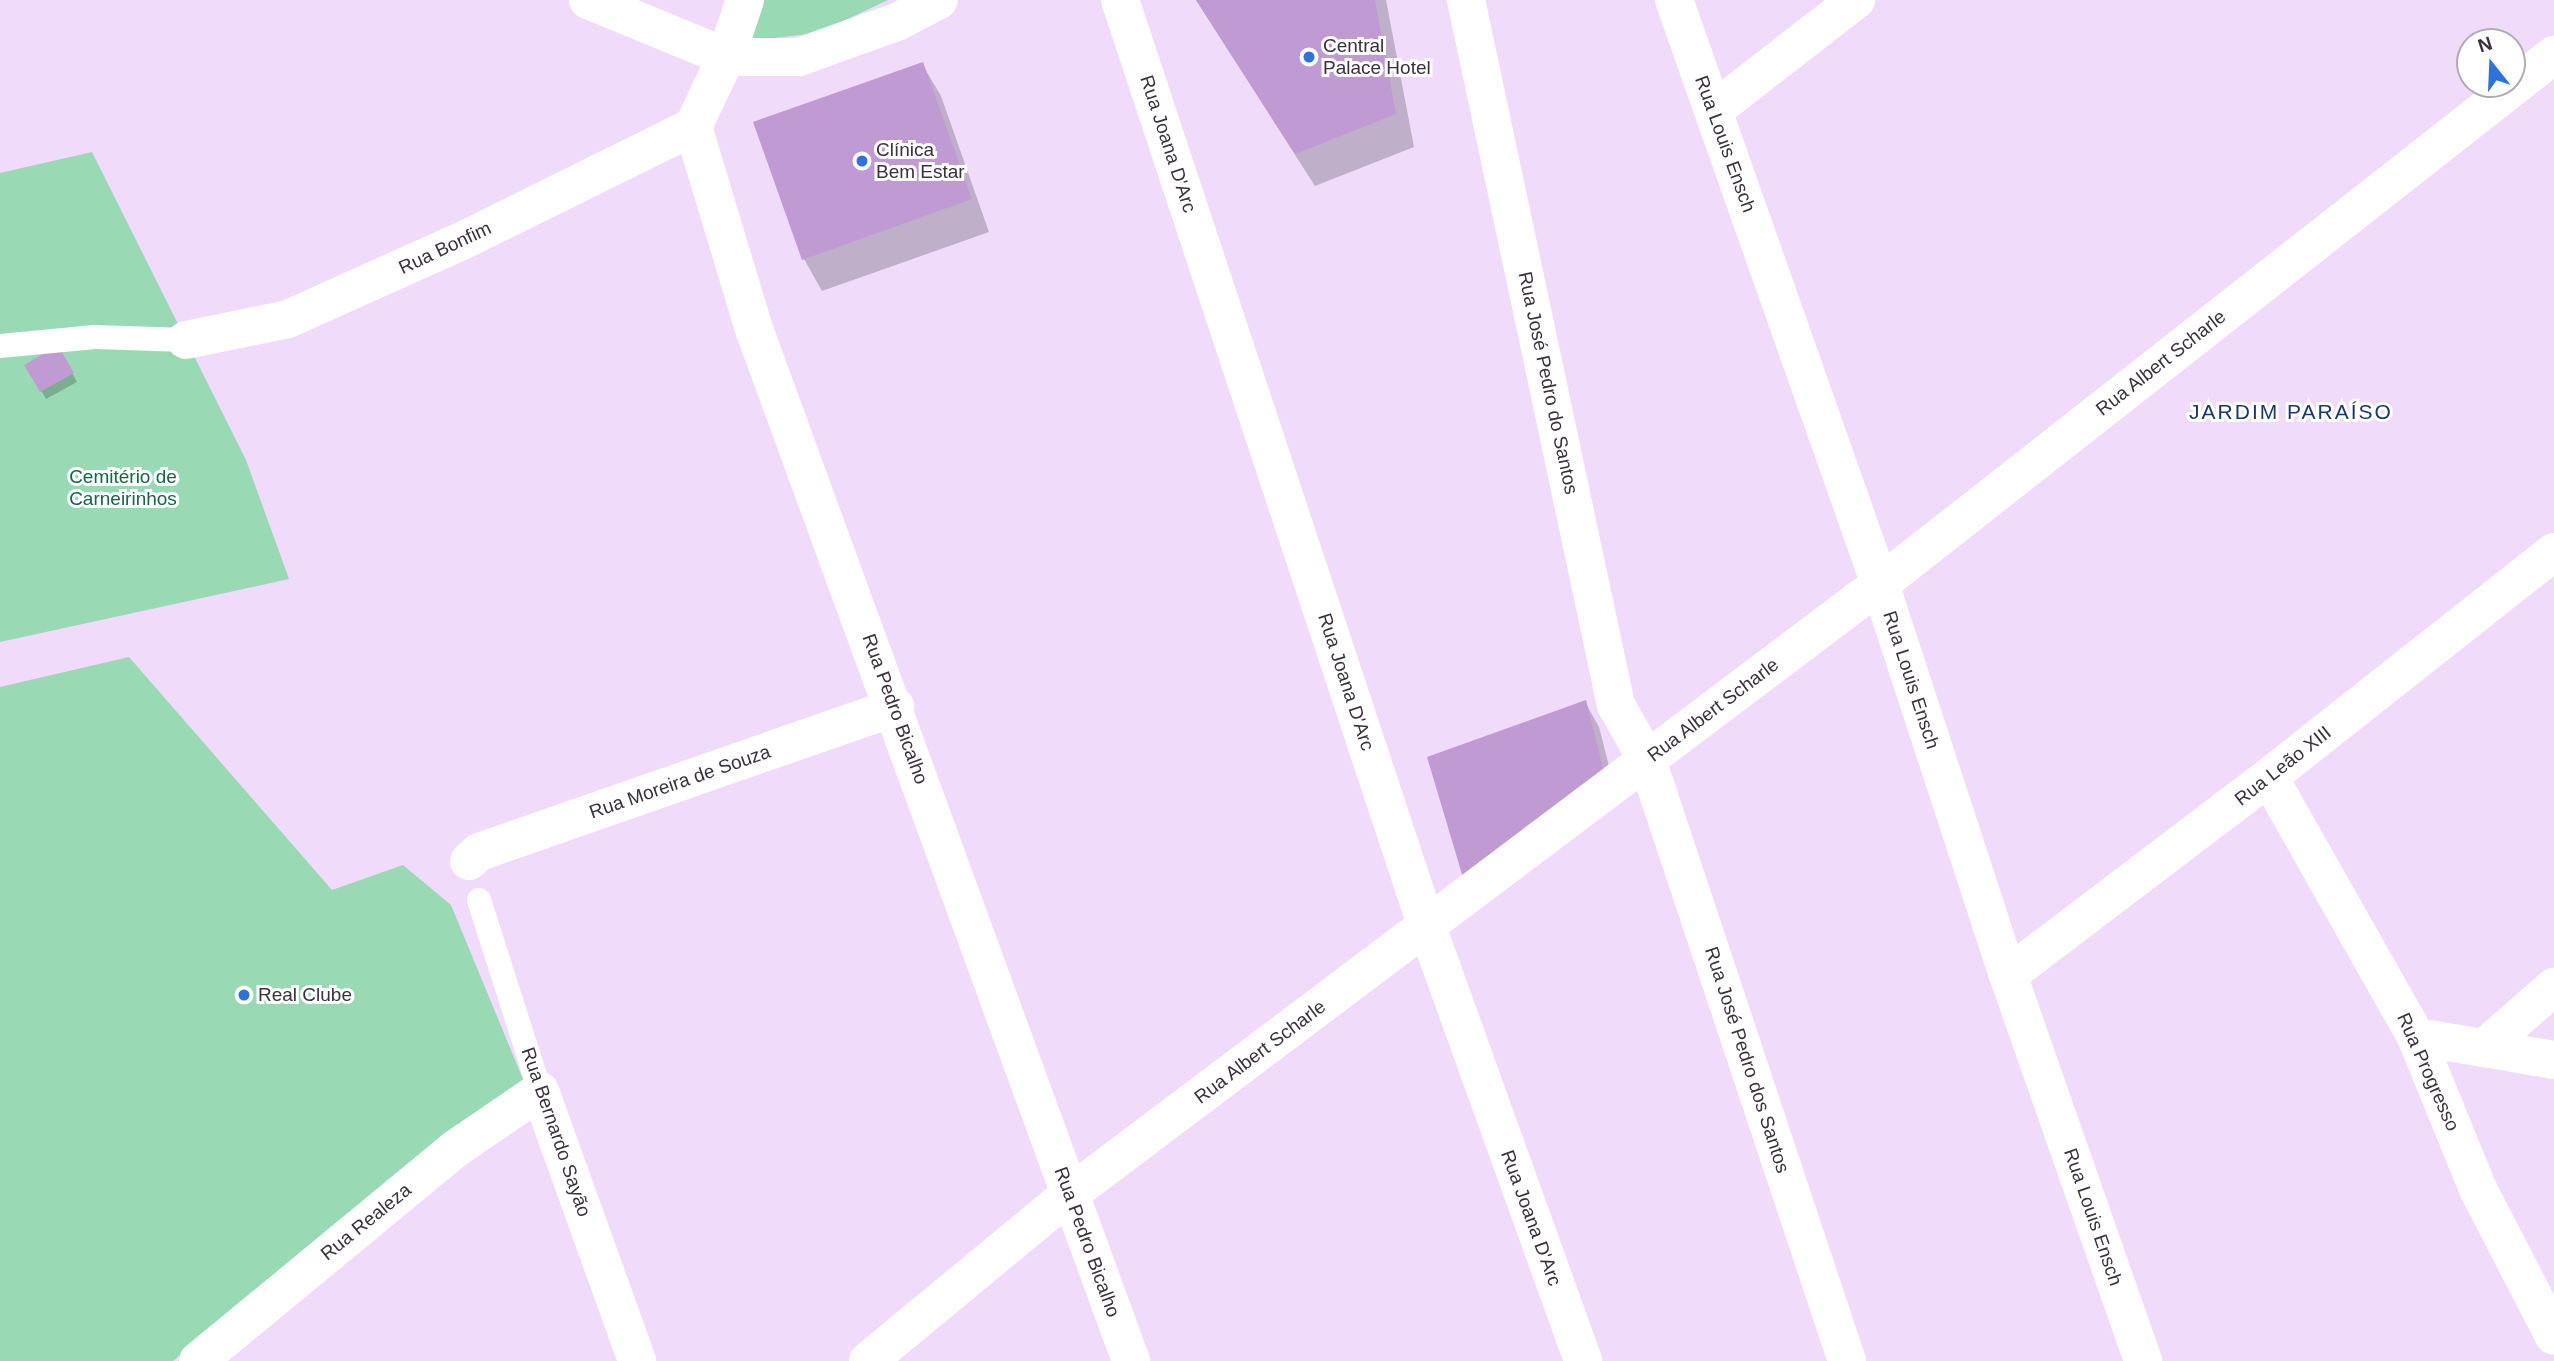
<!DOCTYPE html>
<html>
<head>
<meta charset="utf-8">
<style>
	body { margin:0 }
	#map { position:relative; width:2554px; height:1361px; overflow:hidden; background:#f0dbfa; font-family:Arial,sans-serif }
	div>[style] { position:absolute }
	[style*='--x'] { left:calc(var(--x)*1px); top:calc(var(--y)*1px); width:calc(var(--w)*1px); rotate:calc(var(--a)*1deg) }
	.green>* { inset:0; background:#99dab4 }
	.shadow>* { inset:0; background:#0003 }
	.building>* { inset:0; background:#c09ad3 }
	.lane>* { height:24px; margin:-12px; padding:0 12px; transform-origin:12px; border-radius:12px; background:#fff }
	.street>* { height:38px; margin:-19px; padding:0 19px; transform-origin:19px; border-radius:19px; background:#fff }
	.secondary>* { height:38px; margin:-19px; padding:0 19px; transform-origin:19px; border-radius:19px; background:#fff }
	.dots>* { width:19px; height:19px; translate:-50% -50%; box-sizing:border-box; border:4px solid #fff; border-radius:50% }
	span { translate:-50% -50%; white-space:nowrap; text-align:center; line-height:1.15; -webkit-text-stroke:6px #fff; paint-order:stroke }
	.poi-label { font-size:19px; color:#39313d }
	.left { translate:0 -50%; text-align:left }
	.street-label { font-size:19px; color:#39313d }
	.park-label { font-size:19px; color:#166641 }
	.neighbourhood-label { font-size:21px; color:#18396e; letter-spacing:2px }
	.north { position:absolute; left:2456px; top:28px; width:70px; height:70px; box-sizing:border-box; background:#fff; border:2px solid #b0adb1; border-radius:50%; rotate:342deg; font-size:19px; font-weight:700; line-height:28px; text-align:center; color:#39313d }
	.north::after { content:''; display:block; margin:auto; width:24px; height:32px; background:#2d72df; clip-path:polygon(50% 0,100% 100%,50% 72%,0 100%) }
</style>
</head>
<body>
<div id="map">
	<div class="green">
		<div style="clip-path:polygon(752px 0,888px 0,818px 33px,739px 42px)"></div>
		<div style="clip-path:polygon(92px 152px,246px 460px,289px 579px,0 642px,0 173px)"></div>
		<div style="clip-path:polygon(129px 657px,332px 890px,403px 865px,451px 905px,525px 1084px,173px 1361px,0 1361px,0 687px)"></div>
	</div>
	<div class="shadow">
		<div style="clip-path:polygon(1196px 0,1386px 0,1414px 147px,1315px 186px)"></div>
		<div style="clip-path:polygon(922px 64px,941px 96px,989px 232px,822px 291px,804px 259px)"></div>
		<div style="clip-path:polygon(58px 348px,77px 382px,46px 399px,27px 365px)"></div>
		<div style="clip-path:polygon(1585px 702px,1599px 727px,1617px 797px,1479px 905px)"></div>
	</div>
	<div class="building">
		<div style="clip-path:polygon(1196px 0,1375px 0,1396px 114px,1295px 154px)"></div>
		<div style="clip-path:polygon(923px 62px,972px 199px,802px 260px,753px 122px)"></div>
		<div style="clip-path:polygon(58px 345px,74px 373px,40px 392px,24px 365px)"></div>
		<div style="clip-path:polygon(1586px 700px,1604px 772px,1464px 881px,1427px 757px)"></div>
	</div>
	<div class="lane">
		<div style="--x:0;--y:346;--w:95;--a:-5.4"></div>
		<div style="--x:95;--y:337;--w:91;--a:1.9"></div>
		<div style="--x:479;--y:900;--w:201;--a:72.3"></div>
	</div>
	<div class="street">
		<div style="--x:1466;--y:0;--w:721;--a:77.99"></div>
		<div style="--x:1616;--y:705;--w:63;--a:60.6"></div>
		<div style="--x:1647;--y:760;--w:633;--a:71.59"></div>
		<div style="--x:1674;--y:0;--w:619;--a:70.57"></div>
		<div style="--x:1880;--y:584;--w:411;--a:71.9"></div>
		<div style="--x:2008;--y:975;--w:409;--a:70.7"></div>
		<div style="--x:1714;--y:110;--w:180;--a:-37.8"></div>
		<div style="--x:186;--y:340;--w:104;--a:-11.6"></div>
		<div style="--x:288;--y:319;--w:195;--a:-24.2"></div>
		<div style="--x:466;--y:239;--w:253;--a:-26.3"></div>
		<div style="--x:2269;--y:777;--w:299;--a:60.5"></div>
		<div style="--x:2416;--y:1037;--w:164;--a:67.8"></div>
		<div style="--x:2478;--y:1189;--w:165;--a:62.7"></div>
		<div style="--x:469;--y:861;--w:13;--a:-42"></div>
		<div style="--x:479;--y:852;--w:441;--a:-19.2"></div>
		<div style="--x:2008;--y:975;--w:328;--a:-37.2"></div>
		<div style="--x:2269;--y:777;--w:363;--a:-38.3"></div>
		<div style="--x:2416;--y:1037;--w:69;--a:9.2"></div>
		<div style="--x:2484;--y:1048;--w:93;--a:-41.1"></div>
		<div style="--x:2484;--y:1048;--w:71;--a:9.7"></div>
		<div style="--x:198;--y:1361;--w:333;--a:-39.5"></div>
		<div style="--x:455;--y:1149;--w:103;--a:-34.3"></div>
		<div style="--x:540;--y:1091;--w:287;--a:70.2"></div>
		<div style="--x:868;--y:1361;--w:262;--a:-39.6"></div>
		<div style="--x:1070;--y:1194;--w:1014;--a:-36.98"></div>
		<div style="--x:1880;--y:584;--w:857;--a:-38.13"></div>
	</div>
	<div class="secondary">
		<div style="--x:588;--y:0;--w:149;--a:22.4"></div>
		<div style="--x:726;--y:57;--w:73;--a:0"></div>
		<div style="--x:799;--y:57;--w:104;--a:-19.7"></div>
		<div style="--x:897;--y:22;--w:47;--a:-27.6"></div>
		<div style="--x:745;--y:0;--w:60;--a:108.4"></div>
		<div style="--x:726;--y:57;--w:77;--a:115.2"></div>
		<div style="--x:693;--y:127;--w:211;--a:73.2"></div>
		<div style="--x:754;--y:329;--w:1099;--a:69.93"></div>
		<div style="--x:1120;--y:0;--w:977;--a:71.68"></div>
		<div style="--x:1427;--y:927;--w:461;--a:70.2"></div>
	</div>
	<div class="dots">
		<div style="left:1309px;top:57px;background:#2d72df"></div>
		<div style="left:862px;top:161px;background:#2d72df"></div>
		<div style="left:244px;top:995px;background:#2d72df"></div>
	</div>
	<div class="poi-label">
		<span class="left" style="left:1323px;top:57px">Central<br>Palace Hotel</span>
		<span class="left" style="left:876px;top:161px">Clínica<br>Bem Estar</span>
		<span class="left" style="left:258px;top:995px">Real Clube</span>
	</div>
	<div class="street-label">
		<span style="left:1168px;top:144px;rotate:72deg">Rua Joana D'Arc</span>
		<span style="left:1725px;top:144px;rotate:70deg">Rua Louis Ensch</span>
		<span style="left:445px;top:248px;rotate:-25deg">Rua Bonfim</span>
		<span style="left:2161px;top:363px;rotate:-38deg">Rua Albert Scharle</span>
		<span style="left:1548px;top:383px;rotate:78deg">Rua José Pedro do Santos</span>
		<span style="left:1911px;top:680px;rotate:72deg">Rua Louis Ensch</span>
		<span style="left:1346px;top:682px;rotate:72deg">Rua Joana D'Arc</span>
		<span style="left:895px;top:709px;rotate:70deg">Rua Pedro Bicalho</span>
		<span style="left:1713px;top:710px;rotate:-37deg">Rua Albert Scharle</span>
		<span style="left:2283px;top:766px;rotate:-38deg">Rua Leão XIII</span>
		<span style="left:680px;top:782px;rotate:-19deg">Rua Moreira de Souza</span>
		<span style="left:1260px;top:1052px;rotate:-37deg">Rua Albert Scharle</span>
		<span style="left:1747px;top:1060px;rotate:72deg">Rua José Pedro dos Santos</span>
		<span style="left:2428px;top:1072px;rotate:66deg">Rua Progresso</span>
		<span style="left:556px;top:1132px;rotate:71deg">Rua Bernardo Sayão</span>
		<span style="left:2093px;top:1217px;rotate:71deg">Rua Louis Ensch</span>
		<span style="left:1531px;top:1218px;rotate:70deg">Rua Joana D'Arc</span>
		<span style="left:366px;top:1222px;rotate:-39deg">Rua Realeza</span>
		<span style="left:1087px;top:1242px;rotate:70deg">Rua Pedro Bicalho</span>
	</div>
	<div class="park-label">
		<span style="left:123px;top:488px">Cemitério de<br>Carneirinhos</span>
	</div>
	<div class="neighbourhood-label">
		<span style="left:2291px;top:412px">JARDIM PARAÍSO</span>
	</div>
	<div class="north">N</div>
</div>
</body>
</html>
